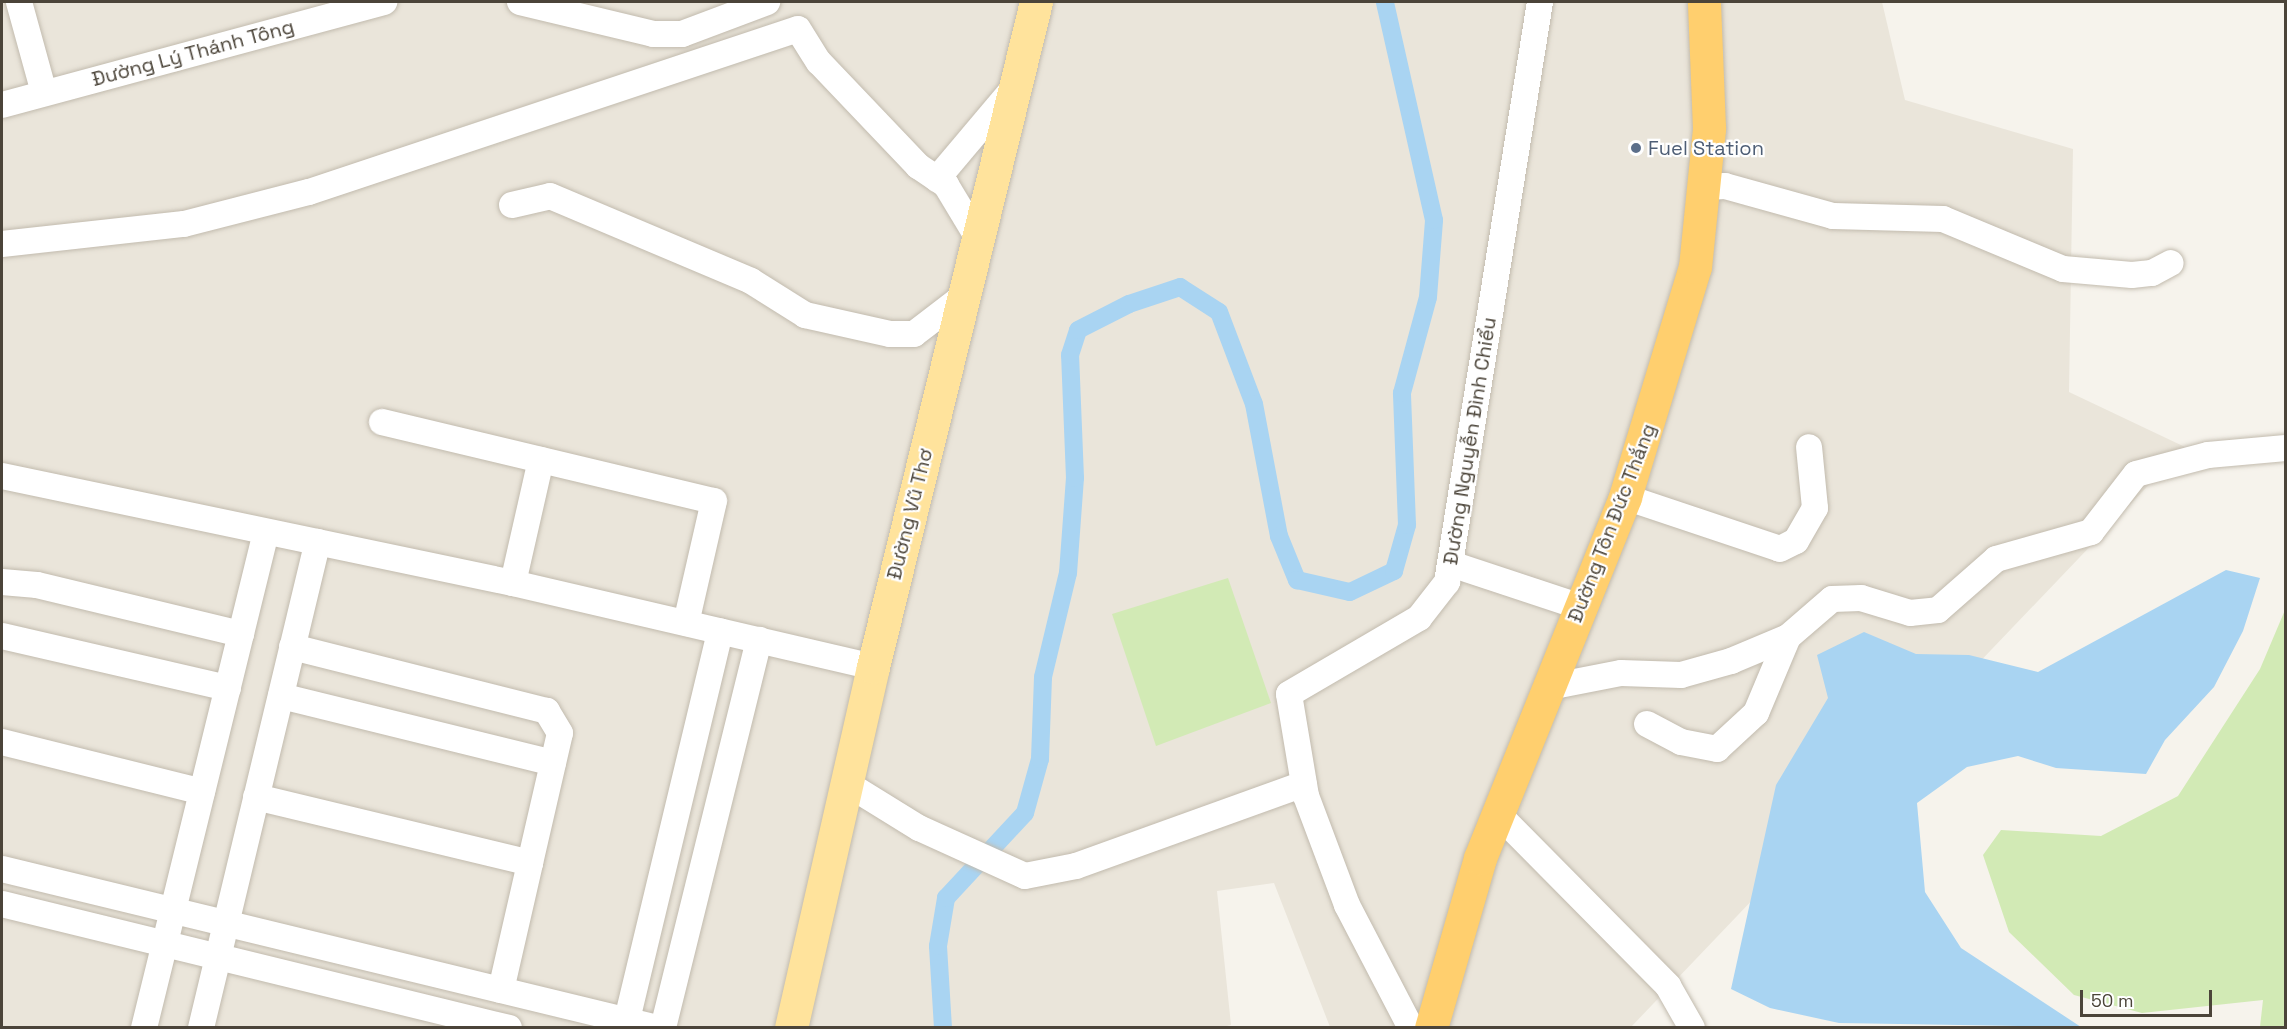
<!DOCTYPE html>
<html>
<head>
<meta charset="utf-8">
<style>
	body { margin:0 }
	#map { position:relative; width:2287px; height:1029px; overflow:hidden; background:#f6f3ec; font-family:"Space Grotesk",sans-serif }
	div>[style] { position:absolute }
	[style*='--x'] { left:calc(var(--x)*1px); top:calc(var(--y)*1px); width:calc(var(--w)*1px); rotate:calc(var(--a)*1deg) }
	.residential>* { inset:0; background:#eae5da }
	.green>* { inset:0; background:#d2eab5 }
	.water>* { inset:0; background:#a9d4f2 }
	.canal>* { height:18px; margin:-9px; padding:0 9px; transform-origin:9px; border-radius:9px; background:#a9d4f2 }
	.roads { filter:drop-shadow(0 0 2px #c2bbae) drop-shadow(0 0 2px #c2bbae) }
	.minor>* { height:26px; margin:-13px; padding:0 13px; transform-origin:13px; border-radius:13px; background:#fff }
	.major>* { height:33px; margin:-16.5px; padding:0 16.5px; transform-origin:16.5px; border-radius:16.5px; background:#ffe39c }
	.highway>* { height:33px; margin:-16.5px; padding:0 16.5px; transform-origin:16.5px; border-radius:16.5px; background:#ffcf6e }
	.dots>* { width:16px; height:16px; translate:-50% -50%; box-sizing:border-box; border:3px solid #fff; border-radius:50% }
	span { translate:-50% -50%; white-space:nowrap; text-align:center; line-height:1.15; -webkit-text-stroke:4.5px #fff; paint-order:stroke }
	.street-label { font-size:20px; color:#4b4439 }
	.service-label { font-size:20px; color:#4e5e75 }
	.left { translate:0 -50%; text-align:left }
	.frame { position:absolute; inset:0; border:3px solid #4b4439; pointer-events:none }
	.scale { position:absolute; left:2080px; top:990px; width:132px; height:27px; box-sizing:border-box; border:3px solid #4b4439; border-top:0; padding-left:8px; font-size:18px; line-height:21px; white-space:nowrap; color:#4b4439; -webkit-text-stroke:4px #fff; paint-order:stroke }
</style>
</head>
<body>
<div id="map">
	<div class="residential">
		<div style="clip-path:polygon(2px 2px,1882px 2px,1905px 100px,2073px 149px,2069px 392px,2185px 447px,1631px 1027px,1330px 1027px,1274px 883px,1217px 891px,1231px 1025px,1223px 1027px,2px 1028px)"></div>
	</div>
	<div class="green">
		<div style="clip-path:polygon(1228px 578px,1271px 703px,1156px 746px,1112px 614px)"></div>
		<div style="clip-path:polygon(2285px 610px,2285px 1027px,2260px 1027px,2263px 1000px,2142px 1013px,2074px 995px,2009px 932px,1983px 855px,2001px 830px,2101px 836px,2178px 796px,2260px 669px)"></div>
	</div>
	<div class="water">
		<div style="clip-path:polygon(2226px 570px,2260px 578px,2243px 631px,2214px 687px,2165px 740px,2146px 774px,2056px 768px,2018px 756px,1967px 767px,1917px 803px,1925px 892px,1961px 948px,2081px 1027px,1839px 1023px,1770px 1008px,1731px 989px,1776px 785px,1828px 698px,1817px 655px,1864px 632px,1916px 654px,1969px 655px,2038px 672px)"></div>
	</div>
	<div class="canal">
		<div style="--x:943;--y:1028;--w:82;--a:-93.5"></div>
		<div style="--x:938;--y:946;--w:49;--a:-80.5"></div>
		<div style="--x:946;--y:898;--w:116;--a:-47.1"></div>
		<div style="--x:1025;--y:813;--w:56;--a:-74.5"></div>
		<div style="--x:1040;--y:759;--w:82;--a:-87.9"></div>
		<div style="--x:1043;--y:677;--w:107;--a:-76.5"></div>
		<div style="--x:1068;--y:573;--w:95;--a:-85.8"></div>
		<div style="--x:1075;--y:478;--w:123;--a:-92.3"></div>
		<div style="--x:1070;--y:355;--w:26;--a:-72"></div>
		<div style="--x:1078;--y:330;--w:57;--a:-27"></div>
		<div style="--x:1129;--y:304;--w:54;--a:-18.4"></div>
		<div style="--x:1180;--y:287;--w:46;--a:32.7"></div>
		<div style="--x:1219;--y:312;--w:98;--a:69.2"></div>
		<div style="--x:1254;--y:404;--w:134;--a:79.3"></div>
		<div style="--x:1279;--y:536;--w:48;--a:67.8"></div>
		<div style="--x:1297;--y:580;--w:54;--a:12.8"></div>
		<div style="--x:1350;--y:592;--w:49;--a:-25.5"></div>
		<div style="--x:1394;--y:571;--w:48;--a:-74.2"></div>
		<div style="--x:1407;--y:525;--w:132;--a:-92.2"></div>
		<div style="--x:1402;--y:393;--w:99;--a:-74.8"></div>
		<div style="--x:1428;--y:297;--w:77;--a:-85.5"></div>
		<div style="--x:1434;--y:220;--w:223;--a:-102.7"></div>
	</div>
	<div class="roads">
		<div class="minor">
			<div style="--x:19;--y:2;--w:94;--a:74.6"></div>
			<div style="--x:520;--y:2;--w:137;--a:13.5"></div>
			<div style="--x:653;--y:34;--w:29;--a:0"></div>
			<div style="--x:682;--y:34;--w:91;--a:-20.6"></div>
			<div style="--x:2;--y:105;--w:396;--a:-15.1"></div>
			<div style="--x:937;--y:179;--w:116;--a:-49.9"></div>
			<div style="--x:1706;--y:187;--w:19;--a:-3"></div>
			<div style="--x:1725;--y:186;--w:112;--a:15.5"></div>
			<div style="--x:1833;--y:216;--w:110;--a:1.6"></div>
			<div style="--x:1943;--y:219;--w:130;--a:22.6"></div>
			<div style="--x:2063;--y:269;--w:69;--a:5"></div>
			<div style="--x:2132;--y:275;--w:20;--a:-6"></div>
			<div style="--x:2152;--y:273;--w:21;--a:-28"></div>
			<div style="--x:512;--y:205;--w:39;--a:-13"></div>
			<div style="--x:550;--y:196;--w:218;--a:22.9"></div>
			<div style="--x:751;--y:281;--w:64;--a:32.2"></div>
			<div style="--x:805;--y:315;--w:87;--a:12.6"></div>
			<div style="--x:890;--y:334;--w:24;--a:0"></div>
			<div style="--x:914;--y:334;--w:64;--a:-37.4"></div>
			<div style="--x:2;--y:244;--w:183;--a:-6.3"></div>
			<div style="--x:184;--y:224;--w:129;--a:-14.4"></div>
			<div style="--x:309;--y:192;--w:515;--a:-18.43"></div>
			<div style="--x:798;--y:29;--w:39;--a:58"></div>
			<div style="--x:819;--y:62;--w:144;--a:46.4"></div>
			<div style="--x:918;--y:166;--w:34;--a:34"></div>
			<div style="--x:946;--y:185;--w:62;--a:58.9"></div>
			<div style="--x:382;--y:422;--w:341;--a:13.4"></div>
			<div style="--x:714;--y:501;--w:125;--a:102.9"></div>
			<div style="--x:2;--y:476;--w:522;--a:11.83"></div>
			<div style="--x:513;--y:583;--w:370;--a:13.1"></div>
			<div style="--x:1625;--y:497;--w:163;--a:18.5"></div>
			<div style="--x:1780;--y:549;--w:18;--a:-27"></div>
			<div style="--x:1796;--y:541;--w:38;--a:-60"></div>
			<div style="--x:1815;--y:508;--w:61;--a:-95.6"></div>
			<div style="--x:1451;--y:564;--w:137;--a:18.3"></div>
			<div style="--x:2;--y:582;--w:35;--a:5"></div>
			<div style="--x:37;--y:585;--w:210;--a:13.5"></div>
			<div style="--x:513;--y:583;--w:126;--a:-77.2"></div>
			<div style="--x:2;--y:636;--w:232;--a:13"></div>
			<div style="--x:1549;--y:687;--w:73;--a:-11"></div>
			<div style="--x:1621;--y:673;--w:60;--a:1.9"></div>
			<div style="--x:1681;--y:675;--w:52;--a:-15.6"></div>
			<div style="--x:1731;--y:661;--w:62;--a:-22.8"></div>
			<div style="--x:281;--y:696;--w:280;--a:13.8"></div>
			<div style="--x:1647;--y:724;--w:38;--a:28"></div>
			<div style="--x:1681;--y:742;--w:37;--a:11"></div>
			<div style="--x:1717;--y:749;--w:53;--a:-42.7"></div>
			<div style="--x:1756;--y:713;--w:82;--a:-67.2"></div>
			<div style="--x:1788;--y:637;--w:58;--a:-40.8"></div>
			<div style="--x:1832;--y:599;--w:29;--a:-2"></div>
			<div style="--x:1861;--y:598;--w:51;--a:17"></div>
			<div style="--x:1910;--y:613;--w:28;--a:-6"></div>
			<div style="--x:1938;--y:610;--w:77;--a:-41.3"></div>
			<div style="--x:1996;--y:559;--w:99;--a:-15.9"></div>
			<div style="--x:2091;--y:532;--w:73;--a:-52.2"></div>
			<div style="--x:2136;--y:474;--w:74;--a:-14.8"></div>
			<div style="--x:2208;--y:455;--w:78;--a:-5.1"></div>
			<div style="--x:2;--y:742;--w:206;--a:14"></div>
			<div style="--x:846;--y:783;--w:86;--a:31.7"></div>
			<div style="--x:919;--y:828;--w:116;--a:24.4"></div>
			<div style="--x:1025;--y:876;--w:52;--a:-11.1"></div>
			<div style="--x:1076;--y:866;--w:242;--a:-19.8"></div>
			<div style="--x:256;--y:797;--w:282;--a:13.5"></div>
			<div style="--x:530;--y:863;--w:133;--a:-77"></div>
			<div style="--x:560;--y:733;--w:26;--a:-121"></div>
			<div style="--x:547;--y:711;--w:263;--a:-165.9"></div>
			<div style="--x:1498;--y:814;--w:242;--a:45.3"></div>
			<div style="--x:1668;--y:986;--w:48;--a:60.3"></div>
			<div style="--x:2;--y:869;--w:674;--a:13.64"></div>
			<div style="--x:2;--y:904;--w:522;--a:13.74"></div>
			<div style="--x:501;--y:990;--w:130;--a:-77.1"></div>
			<div style="--x:144;--y:1028;--w:511;--a:-76.18"></div>
			<div style="--x:201;--y:1028;--w:500;--a:-76.5"></div>
			<div style="--x:625;--y:1028;--w:408;--a:-76.5"></div>
			<div style="--x:663;--y:1028;--w:400;--a:-76.1"></div>
			<div style="--x:1411;--y:1028;--w:139;--a:-117.5"></div>
			<div style="--x:1347;--y:905;--w:116;--a:-110.6"></div>
			<div style="--x:1306;--y:796;--w:103;--a:-99.5"></div>
			<div style="--x:1289;--y:694;--w:151;--a:-30.3"></div>
			<div style="--x:1419;--y:618;--w:46;--a:-52.1"></div>
			<div style="--x:1447;--y:582;--w:587;--a:-80.89"></div>
		</div>
		<div class="major">
			<div style="--x:791;--y:1028;--w:370;--a:-77.2"></div>
			<div style="--x:873;--y:667;--w:685;--a:-76.23"></div>
		</div>
		<div class="highway">
			<div style="--x:1431;--y:1028;--w:177;--a:-73.9"></div>
			<div style="--x:1480;--y:858;--w:389;--a:-68.1"></div>
			<div style="--x:1625;--y:497;--w:240;--a:-73.1"></div>
			<div style="--x:1695;--y:267;--w:140;--a:-84.2"></div>
			<div style="--x:1709;--y:128;--w:126;--a:-92.3"></div>
		</div>
	</div>
	<div class="dots">
		<div style="left:1636px;top:148px;background:#5c6f8a"></div>
	</div>
	<div class="street-label">
		<span style="left:193px;top:53px;rotate:-15deg">Đường Lý Thánh Tông</span>
		<span style="left:1470px;top:441px;rotate:-81deg">Đường Nguyễn Đình Chiểu</span>
		<span style="left:910px;top:514px;rotate:-76deg">Đường Vũ Thơ</span>
		<span style="left:1612px;top:523px;rotate:-69deg">Đường Tôn Đức Thắng</span>
	</div>
	<div class="service-label">
		<span class="left" style="left:1648px;top:148px">Fuel Station</span>
	</div>
	<div class="frame"></div>
	<div class="scale">50 m</div>
</div>
</body>
</html>
